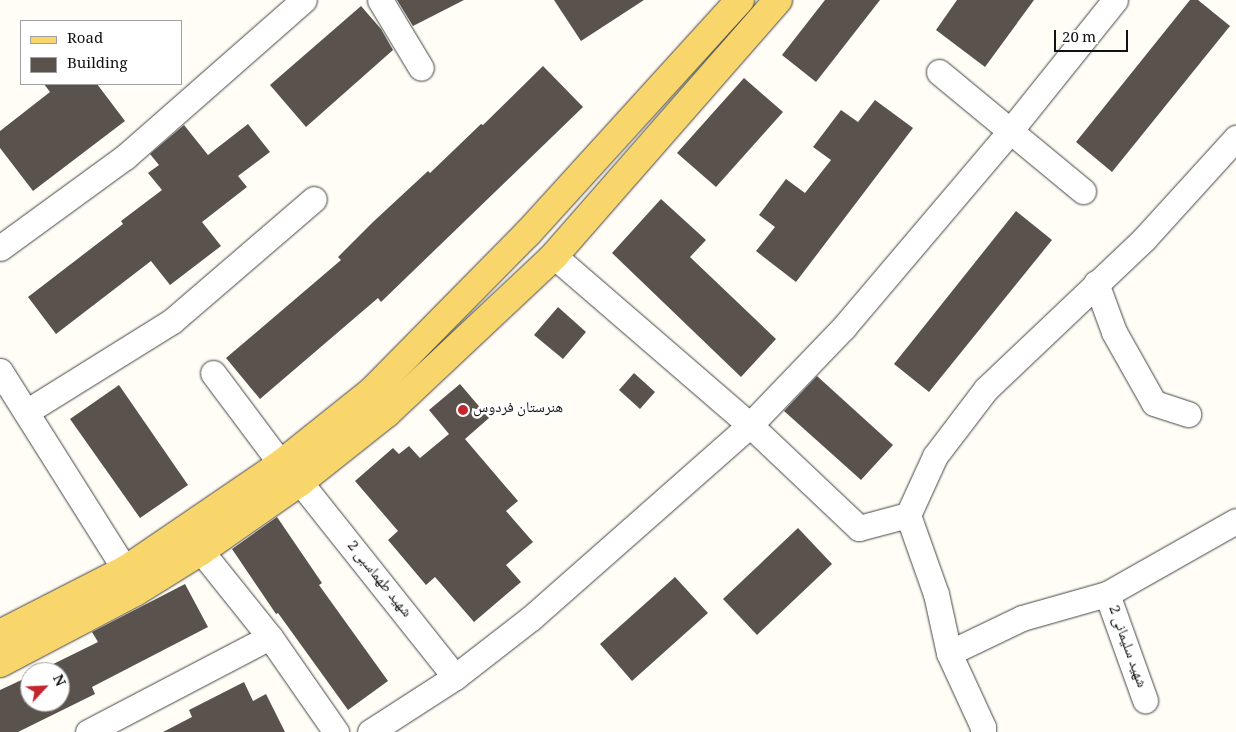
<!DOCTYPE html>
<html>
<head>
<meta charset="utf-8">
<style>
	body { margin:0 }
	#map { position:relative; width:1236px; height:732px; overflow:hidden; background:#fffdf5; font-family:Georgia,"Noto Naskh Arabic",serif }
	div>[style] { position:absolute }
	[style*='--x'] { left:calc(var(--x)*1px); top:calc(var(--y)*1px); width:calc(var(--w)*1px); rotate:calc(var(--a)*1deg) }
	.building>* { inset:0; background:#5a524d }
	.roads { filter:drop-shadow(0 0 1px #444) drop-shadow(0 0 1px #444) }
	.minor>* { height:25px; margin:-12.5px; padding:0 12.5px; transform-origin:12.5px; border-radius:12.5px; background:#fff }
	.major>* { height:28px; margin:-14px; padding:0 14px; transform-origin:14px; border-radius:14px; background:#f9d66b }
	.dots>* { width:14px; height:14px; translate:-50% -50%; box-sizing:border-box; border:2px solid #fff; border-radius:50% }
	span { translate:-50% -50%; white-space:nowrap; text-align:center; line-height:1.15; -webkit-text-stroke:5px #fff; paint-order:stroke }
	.poi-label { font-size:15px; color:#111 }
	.left { translate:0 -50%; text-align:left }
	.street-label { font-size:15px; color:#111 }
	.legend { position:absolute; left:20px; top:20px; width:162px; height:65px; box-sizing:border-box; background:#fff; border:1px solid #a0a0a0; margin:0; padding:6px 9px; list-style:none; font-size:15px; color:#111 }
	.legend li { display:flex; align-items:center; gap:10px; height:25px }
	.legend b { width:25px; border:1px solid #a0a0a0 }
	.north { position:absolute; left:20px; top:662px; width:50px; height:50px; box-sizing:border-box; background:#fff; border:1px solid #a0a0a0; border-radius:50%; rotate:65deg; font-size:14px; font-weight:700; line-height:20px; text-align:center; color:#111 }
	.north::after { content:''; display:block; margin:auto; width:18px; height:22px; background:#c4262e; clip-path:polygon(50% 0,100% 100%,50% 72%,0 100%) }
	.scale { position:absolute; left:1054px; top:30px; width:74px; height:22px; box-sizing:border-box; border:2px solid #111; border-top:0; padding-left:6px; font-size:15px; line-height:18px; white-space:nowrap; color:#111; -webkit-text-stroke:4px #fff; paint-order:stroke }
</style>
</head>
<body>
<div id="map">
	<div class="building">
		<div style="clip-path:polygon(397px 0,464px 0,413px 26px)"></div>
		<div style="clip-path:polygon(554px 0,644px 0,581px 41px)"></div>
		<div style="clip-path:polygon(825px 0,880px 0,816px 82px,782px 55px)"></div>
		<div style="clip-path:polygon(957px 0,1034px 0,985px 67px,936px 30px)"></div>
		<div style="clip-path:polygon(1190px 0,1198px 0,1230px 26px,1112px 172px,1076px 142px)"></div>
		<div style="clip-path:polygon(361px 6px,381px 29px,393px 50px,306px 127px,270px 85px)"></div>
		<div style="clip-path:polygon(543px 66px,583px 107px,381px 302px,378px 298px,260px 399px,226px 358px,341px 260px,338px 257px,373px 222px,428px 171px,430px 173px,481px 124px,483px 125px)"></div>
		<div style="clip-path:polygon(744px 78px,783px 112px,716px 187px,677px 153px)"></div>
		<div style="clip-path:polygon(44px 84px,97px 84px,125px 121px,33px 191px,0 148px,0 131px,50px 92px)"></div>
		<div style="clip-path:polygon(875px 100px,913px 128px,796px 282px,756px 251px,775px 227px,759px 215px,786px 179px,805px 193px,831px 160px,813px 147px,841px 110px,858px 122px)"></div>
		<div style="clip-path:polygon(248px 124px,270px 152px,238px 176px,247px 187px,202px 222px,221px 246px,170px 285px,151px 261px,56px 334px,28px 297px,123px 224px,121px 221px,162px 190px,148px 173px,159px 165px,150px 154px,184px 125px,208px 155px)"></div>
		<div style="clip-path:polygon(661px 199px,706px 240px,690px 257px,776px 339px,741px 377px,612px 253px)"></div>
		<div style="clip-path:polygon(1016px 211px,1052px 240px,929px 392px,894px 364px)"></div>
		<div style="clip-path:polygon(558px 307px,586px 332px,563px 359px,534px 335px)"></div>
		<div style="clip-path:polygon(634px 373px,655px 392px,640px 409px,619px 390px)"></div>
		<div style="clip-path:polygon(817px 376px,893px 445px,861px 480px,784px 411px)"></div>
		<div style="clip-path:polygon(460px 384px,489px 418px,465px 439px,518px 501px,506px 511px,533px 542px,506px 565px,521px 582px,474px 622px,435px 577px,426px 585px,388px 540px,398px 531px,355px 481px,393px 448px,399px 454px,409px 446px,420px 458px,449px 434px,429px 410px)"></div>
		<div style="clip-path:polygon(119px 385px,188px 485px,140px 518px,70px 419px)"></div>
		<div style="clip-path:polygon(277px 517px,322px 583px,319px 585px,388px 681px,348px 710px,278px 613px,276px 614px,232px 549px)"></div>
		<div style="clip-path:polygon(798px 528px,832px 564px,757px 635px,723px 599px)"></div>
		<div style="clip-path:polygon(675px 577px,708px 613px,632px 681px,600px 644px)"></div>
		<div style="clip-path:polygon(185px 584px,208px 627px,92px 687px,95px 694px,18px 732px,0 732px,0 690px,30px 676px,30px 702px,60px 702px,60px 672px,37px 672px,98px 642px,92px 632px)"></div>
		<div style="clip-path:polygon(244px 682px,253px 701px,266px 694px,285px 732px,163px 732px,192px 717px,189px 710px)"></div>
	</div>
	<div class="roads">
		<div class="minor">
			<div style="--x:380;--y:0;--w:79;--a:58.9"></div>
			<div style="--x:939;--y:72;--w:187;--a:39.6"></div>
			<div style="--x:0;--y:248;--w:155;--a:-36.1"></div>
			<div style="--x:125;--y:157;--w:238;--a:-41.3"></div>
			<div style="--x:554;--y:256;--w:259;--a:40.8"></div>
			<div style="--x:750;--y:425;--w:150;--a:43.4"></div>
			<div style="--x:859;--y:528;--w:51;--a:-14.9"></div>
			<div style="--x:1096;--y:283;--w:52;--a:69.8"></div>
			<div style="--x:1114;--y:332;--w:81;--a:60.6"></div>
			<div style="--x:1154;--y:403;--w:36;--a:18"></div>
			<div style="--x:0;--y:371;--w:255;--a:57.8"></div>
			<div style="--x:213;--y:373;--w:114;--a:53.2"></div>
			<div style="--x:26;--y:412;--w:172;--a:-31.9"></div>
			<div style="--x:172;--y:321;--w:187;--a:-40.7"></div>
			<div style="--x:300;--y:482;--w:249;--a:51.5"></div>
			<div style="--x:201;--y:551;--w:110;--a:51.3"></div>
			<div style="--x:270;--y:637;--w:116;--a:55.2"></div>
			<div style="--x:1107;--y:594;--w:113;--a:70.3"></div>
			<div style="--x:949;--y:653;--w:81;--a:-25.6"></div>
			<div style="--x:1022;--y:618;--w:88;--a:-15.8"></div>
			<div style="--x:1107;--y:594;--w:148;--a:-29.5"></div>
			<div style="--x:88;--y:732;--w:205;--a:-27.6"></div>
			<div style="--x:370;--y:732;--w:101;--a:-32.9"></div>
			<div style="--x:455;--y:677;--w:96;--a:-37.8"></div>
			<div style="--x:531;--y:618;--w:292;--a:-41.4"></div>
			<div style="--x:750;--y:425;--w:136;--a:-46.2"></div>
			<div style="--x:844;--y:327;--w:257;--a:-49.7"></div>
			<div style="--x:1010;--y:131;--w:168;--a:-51.3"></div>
			<div style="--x:983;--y:732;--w:5;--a:-90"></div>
			<div style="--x:983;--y:727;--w:81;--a:-114.7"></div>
			<div style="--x:949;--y:653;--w:60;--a:-102.4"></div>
			<div style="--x:936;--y:594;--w:84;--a:-109.5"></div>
			<div style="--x:908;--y:515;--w:65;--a:-65.4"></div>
			<div style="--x:935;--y:456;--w:84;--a:-52.7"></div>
			<div style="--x:986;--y:389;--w:218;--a:-43.5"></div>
			<div style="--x:1144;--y:239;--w:137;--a:-47.7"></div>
		</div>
		<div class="major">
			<div style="--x:0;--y:634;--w:143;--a:-27.1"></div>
			<div style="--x:127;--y:569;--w:186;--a:-34.3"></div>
			<div style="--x:281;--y:464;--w:117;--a:-38.7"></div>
			<div style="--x:372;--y:391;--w:222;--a:-45.4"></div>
			<div style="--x:528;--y:233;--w:315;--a:-47.7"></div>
			<div style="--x:0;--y:663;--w:153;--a:-27.7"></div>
			<div style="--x:135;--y:592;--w:78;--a:-31.8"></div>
			<div style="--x:201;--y:551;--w:121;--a:-34.9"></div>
			<div style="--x:300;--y:482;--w:111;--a:-38.4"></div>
			<div style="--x:387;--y:413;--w:229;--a:-43.2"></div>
			<div style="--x:554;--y:256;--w:340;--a:-48.8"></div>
		</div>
	</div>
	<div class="dots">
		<div style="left:463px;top:410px;background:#c4262e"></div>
	</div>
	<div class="poi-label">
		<span class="left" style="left:473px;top:410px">هنرستان فردوس</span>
	</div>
	<div class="street-label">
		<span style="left:378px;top:580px;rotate:51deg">شهید طهماسبی 2</span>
		<span style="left:1126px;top:647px;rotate:70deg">شهید سلیمانی 2</span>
	</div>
	<ul class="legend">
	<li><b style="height:6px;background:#f9d66b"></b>Road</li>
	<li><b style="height:14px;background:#5a524d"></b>Building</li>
	</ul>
	<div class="north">N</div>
	<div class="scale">20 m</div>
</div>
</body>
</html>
